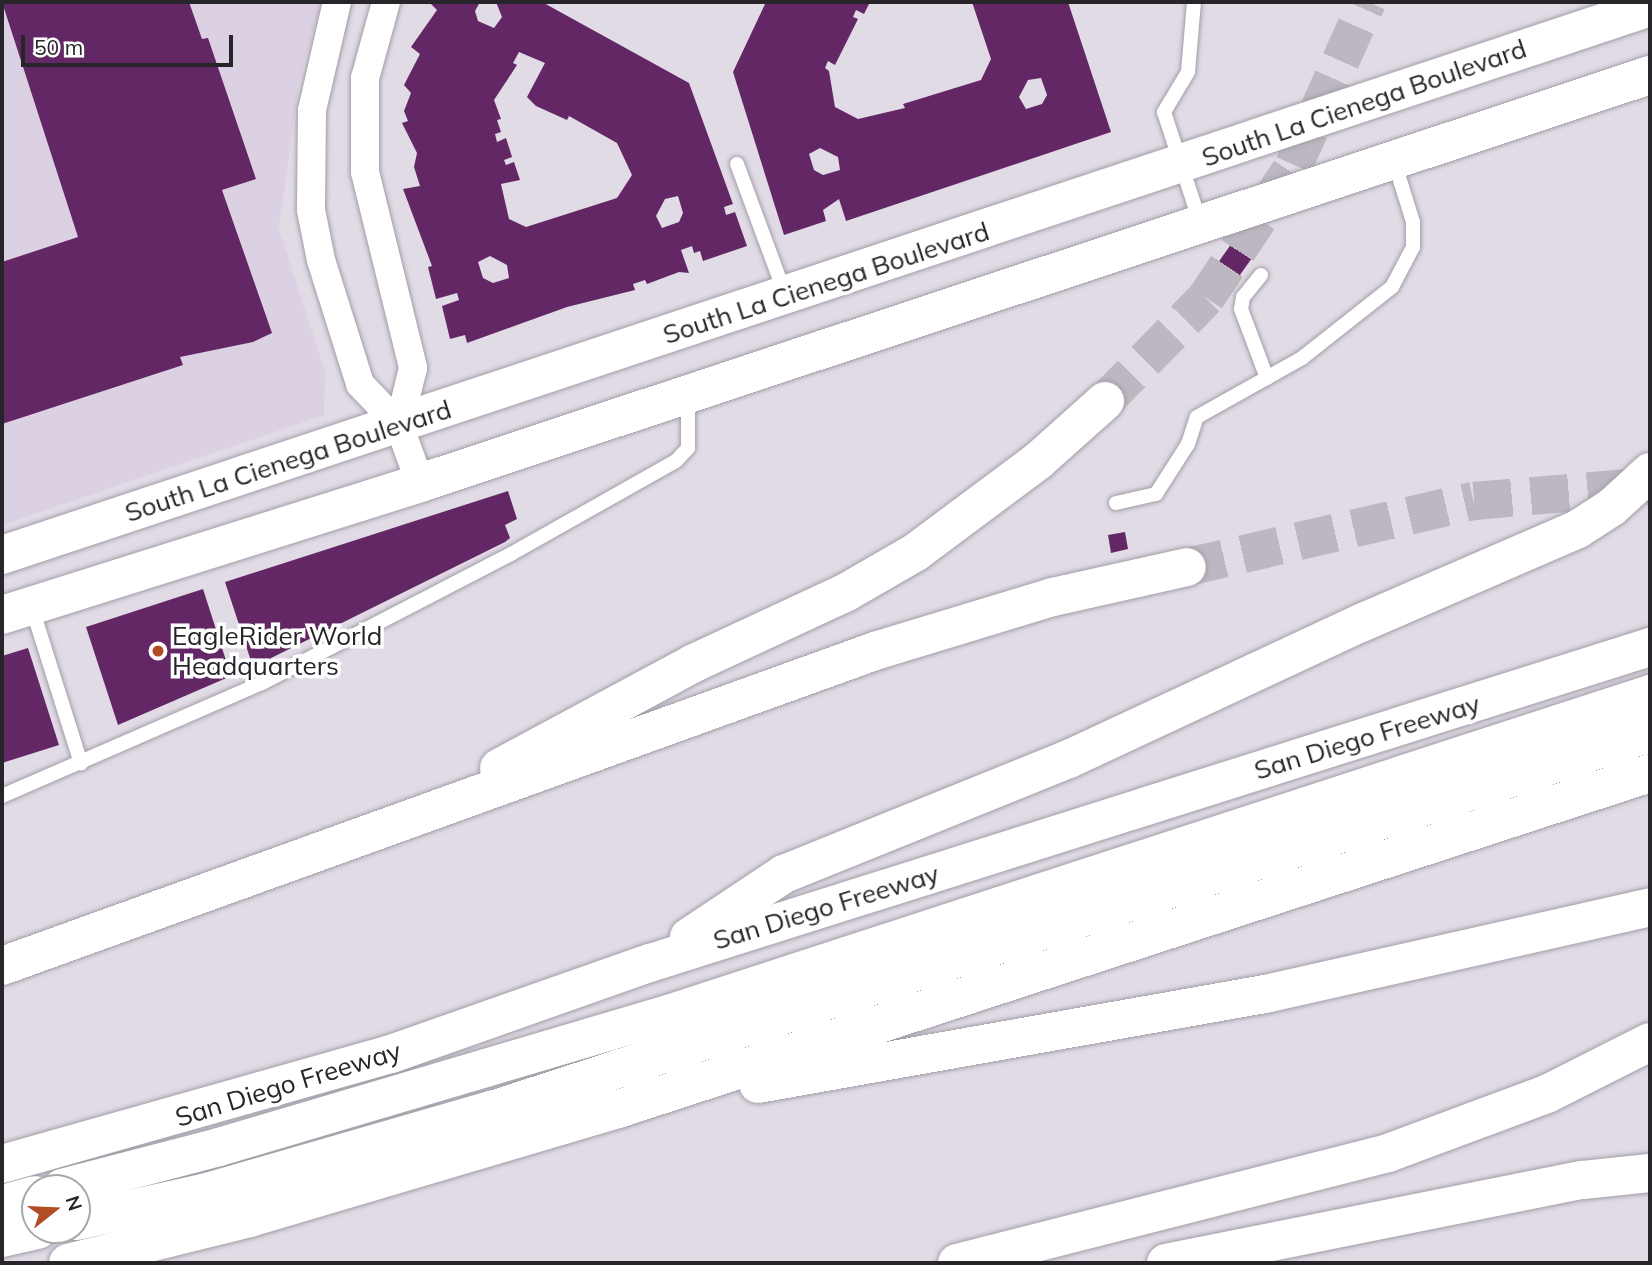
<!DOCTYPE html>
<html>
<head>
<meta charset="utf-8">
<style>
	body { margin:0 }
	#map { position:relative; width:1652px; height:1265px; overflow:hidden; background:#e1dbe6; font-family:Mulish,sans-serif }
	div>[style] { position:absolute }
	[style*='--x'] { left:calc(var(--x)*1px); top:calc(var(--y)*1px); width:calc(var(--w)*1px); rotate:calc(var(--a)*1deg) }
	.built>* { inset:0; background:#dbd1e3 }
	.building>* { inset:0; background:#642765 }
	.motorway-tunnel>* { height:38px; margin-top:-19px; transform-origin:0; background:repeating-linear-gradient(90deg,#bcb7c0 0 38px,transparent 0 57px) }
	.roads { filter:drop-shadow(0 0 2px #a29da7) drop-shadow(0 0 2px #a29da7) }
	.service>* { height:14px; margin:-7px; padding:0 7px; transform-origin:7px; border-radius:7px; background:#fff }
	.minor>* { height:28px; margin:-14px; padding:0 14px; transform-origin:14px; border-radius:14px; background:#fff }
	.secondary>* { height:38px; margin:-19px; padding:0 19px; transform-origin:19px; border-radius:19px; background:#fff }
	.motorway>* { height:38px; margin:-19px; padding:0 19px; transform-origin:19px; border-radius:19px; background:#fff }
	.dots>* { width:19px; height:19px; translate:-50% -50%; box-sizing:border-box; border:4px solid #fff; border-radius:50% }
	span { translate:-50% -50%; white-space:nowrap; text-align:center; line-height:1.15; -webkit-text-stroke:7px #fff; paint-order:stroke }
	.street-label { font-size:26px; color:#272529 }
	.poi-label { font-size:26px; color:#272529 }
	.left { translate:0 -50%; text-align:left }
	.frame { position:absolute; inset:0; border:4px solid #272529; pointer-events:none }
	.north { position:absolute; left:21px; top:1174px; width:70px; height:70px; box-sizing:border-box; background:#fff; border:2px solid #a9a8a9; border-radius:50%; rotate:72deg; font-size:19px; font-weight:700; line-height:28px; text-align:center; color:#272529 }
	.north::after { content:''; display:block; margin:auto; width:24px; height:32px; background:#b24c25; clip-path:polygon(50% 0,100% 100%,50% 72%,0 100%) }
	.scale { position:absolute; left:21px; top:35px; width:212px; height:32px; box-sizing:border-box; border:4px solid #272529; border-top:0; padding-left:9px; font-size:21px; line-height:24px; white-space:nowrap; color:#272529; -webkit-text-stroke:5px #fff; paint-order:stroke }
</style>
</head>
<body>
<div id="map">
	<div class="built">
		<div style="clip-path:polygon(2px 2px,321px 2px,299px 82px,279px 229px,325px 371px,324px 415px,2px 525px)"></div>
	</div>
	<div class="building">
		<div style="clip-path:polygon(2px 2px,189px 2px,202px 39px,208px 38px,256px 179px,222px 190px,272px 333px,253px 342px,180px 357px,183px 365px,2px 424px,2px 262px,78px 237px)"></div>
		<div style="clip-path:polygon(evenodd,429px 2px,480px 2px,475px 11px,478px 21px,494px 28px,502px 17px,496px 2px,542px 2px,689px 83px,733px 204px,724px 207px,726px 215px,735px 212px,747px 246px,703px 261px,700px 251px,694px 253px,692px 246px,681px 250px,689px 273px,679px 272px,647px 284px,645px 280px,633px 284px,635px 290px,567px 307px,467px 343px,465px 335px,450px 339px,442px 306px,459px 300px,457px 293px,436px 299px,428px 267px,432px 266px,403px 189px,420px 186px,414px 167px,417px 153px,402px 123px,408px 121px,404px 111px,411px 93px,404px 85px,420px 54px,411px 47px,437px 10px,429px 2px,519px 52px,545px 63px,527px 97px,536px 106px,567px 120px,569px 116px,617px 143px,632px 175px,617px 198px,526px 227px,509px 219px,501px 184px,520px 180px,514px 162px,506px 165px,504px 160px,512px 157px,506px 138px,497px 142px,495px 134px,501px 132px,497px 120px,501px 119px,494px 100px,517px 65px,513px 63px,519px 52px,429px 2px,678px 196px,683px 213px,679px 222px,662px 228px,656px 216px,665px 199px,678px 196px,429px 2px,490px 256px,507px 265px,509px 278px,493px 283px,483px 278px,478px 262px,490px 256px)"></div>
		<div style="clip-path:polygon(evenodd,766px 2px,870px 2px,864px 14px,856px 10px,853px 17px,858px 19px,835px 65px,828px 61px,825px 68px,829px 71px,835px 107px,858px 119px,905px 108px,903px 104px,981px 80px,991px 59px,972px 2px,1068px 2px,1111px 132px,846px 221px,839px 199px,823px 210px,826px 221px,784px 235px,733px 72px,766px 2px,1041px 78px,1047px 95px,1042px 104px,1026px 109px,1019px 97px,1028px 80px,1041px 78px,766px 2px,820px 148px,838px 157px,840px 170px,823px 175px,814px 170px,809px 154px,820px 148px)"></div>
		<div style="clip-path:polygon(1232px 243px,1252px 258px,1220px 303px,1200px 288px)"></div>
		<div style="clip-path:polygon(508px 491px,517px 519px,505px 525px,510px 538px,505px 542px,253px 667px,225px 582px)"></div>
		<div style="clip-path:polygon(1125px 532px,1128px 549px,1111px 553px,1108px 535px)"></div>
		<div style="clip-path:polygon(203px 589px,231px 676px,118px 725px,86px 627px)"></div>
		<div style="clip-path:polygon(28px 648px,59px 745px,2px 763px,2px 656px)"></div>
	</div>
	<div class="motorway-tunnel">
		<div style="--x:1105;--y:401;--w:144;--a:-45.6"></div>
		<div style="--x:1206;--y:298;--w:159;--a:-56.5"></div>
		<div style="--x:1294;--y:165;--w:179;--a:-65.9"></div>
		<div style="--x:1187;--y:567;--w:294;--a:-13"></div>
		<div style="--x:1474;--y:501;--w:177;--a:-4.9"></div>
	</div>
	<div class="roads">
		<div class="service">
			<div style="--x:1194;--y:2;--w:70;--a:94.9"></div>
			<div style="--x:1188;--y:72;--w:47;--a:121"></div>
			<div style="--x:1164;--y:112;--w:116;--a:71.9"></div>
			<div style="--x:737;--y:164;--w:139;--a:69.7"></div>
			<div style="--x:1261;--y:275;--w:28;--a:129"></div>
			<div style="--x:1243;--y:297;--w:12;--a:99"></div>
			<div style="--x:1241;--y:309;--w:74;--a:69.4"></div>
			<div style="--x:1116;--y:503;--w:41;--a:-12.7"></div>
			<div style="--x:1156;--y:494;--w:59;--a:-57.4"></div>
			<div style="--x:1188;--y:444;--w:28;--a:-72"></div>
			<div style="--x:1197;--y:417;--w:120;--a:-29.3"></div>
			<div style="--x:1302;--y:358;--w:115;--a:-38.3"></div>
			<div style="--x:1392;--y:287;--w:45;--a:-62.3"></div>
			<div style="--x:1413;--y:247;--w:25;--a:-90"></div>
			<div style="--x:1413;--y:222;--w:64;--a:-107.3"></div>
			<div style="--x:32;--y:608;--w:163;--a:72.5"></div>
			<div style="--x:2;--y:796;--w:283;--a:-23.5"></div>
			<div style="--x:262;--y:683;--w:280;--a:-27.4"></div>
			<div style="--x:511;--y:554;--w:189;--a:-29.4"></div>
			<div style="--x:676;--y:461;--w:18;--a:-47"></div>
			<div style="--x:688;--y:448;--w:53;--a:-90"></div>
		</div>
		<div class="minor">
			<div style="--x:337;--y:2;--w:111;--a:103"></div>
			<div style="--x:312;--y:110;--w:100;--a:90.6"></div>
			<div style="--x:311;--y:210;--w:51;--a:78.7"></div>
			<div style="--x:321;--y:260;--w:130;--a:72.5"></div>
			<div style="--x:360;--y:384;--w:57;--a:46.4"></div>
			<div style="--x:399;--y:425;--w:62;--a:70.1"></div>
			<div style="--x:386;--y:2;--w:79;--a:105.4"></div>
			<div style="--x:365;--y:78;--w:94;--a:90"></div>
			<div style="--x:365;--y:172;--w:202;--a:76.2"></div>
			<div style="--x:413;--y:368;--w:59;--a:103.8"></div>
		</div>
		<div class="secondary">
			<div style="--x:2;--y:555;--w:1737;--a:-18.39"></div>
			<div style="--x:2;--y:615;--w:438;--a:-17.5"></div>
			<div style="--x:420;--y:483;--w:1296;--a:-18.35"></div>
		</div>
		<div class="motorway">
			<div style="--x:499;--y:768;--w:219;--a:-28.3"></div>
			<div style="--x:692;--y:664;--w:169;--a:-24.9"></div>
			<div style="--x:845;--y:593;--w:82;--a:-30"></div>
			<div style="--x:916;--y:552;--w:152;--a:-36.7"></div>
			<div style="--x:1038;--y:461;--w:90;--a:-41.8"></div>
			<div style="--x:689;--y:937;--w:114;--a:-33.6"></div>
			<div style="--x:784;--y:874;--w:307;--a:-22"></div>
			<div style="--x:1069;--y:759;--w:322;--a:-25"></div>
			<div style="--x:1361;--y:623;--w:236;--a:-23.4"></div>
			<div style="--x:1578;--y:529;--w:40;--a:-32.9"></div>
			<div style="--x:1612;--y:507;--w:52;--a:-42.6"></div>
			<div style="--x:2;--y:966;--w:928;--a:-19.84"></div>
			<div style="--x:875;--y:651;--w:186;--a:-16.9"></div>
			<div style="--x:1053;--y:597;--w:137;--a:-12.6"></div>
			<div style="--x:758;--y:1084;--w:515;--a:-10.07"></div>
			<div style="--x:1265;--y:994;--w:395;--a:-12.7"></div>
			<div style="--x:2;--y:1164;--w:404;--a:-15.8"></div>
			<div style="--x:391;--y:1054;--w:275;--a:-19.4"></div>
			<div style="--x:650;--y:963;--w:1049;--a:-17.54"></div>
			<div style="--x:62;--y:1188;--w:162;--a:-14.6"></div>
			<div style="--x:219;--y:1147;--w:471;--a:-16.5"></div>
			<div style="--x:671;--y:1013;--w:1030;--a:-18.05"></div>
			<div style="--x:2;--y:1204;--w:34;--a:-15"></div>
			<div style="--x:77;--y:1221;--w:133;--a:-12.6"></div>
			<div style="--x:207;--y:1192;--w:297;--a:-16.1"></div>
			<div style="--x:492;--y:1110;--w:1218;--a:-18.03"></div>
			<div style="--x:2;--y:1238;--w:37;--a:-13"></div>
			<div style="--x:68;--y:1263;--w:187;--a:-13.9"></div>
			<div style="--x:250;--y:1218;--w:384;--a:-16.5"></div>
			<div style="--x:618;--y:1109;--w:1085;--a:-18.03"></div>
			<div style="--x:957;--y:1263;--w:445;--a:-14.3"></div>
			<div style="--x:1388;--y:1153;--w:170;--a:-20.4"></div>
			<div style="--x:1547;--y:1094;--w:115;--a:-26.8"></div>
			<div style="--x:1166;--y:1263;--w:425;--a:-11.3"></div>
			<div style="--x:1583;--y:1180;--w:67;--a:-6"></div>
		</div>
	</div>
	<div class="dots">
		<div style="left:158px;top:651px;background:#b24c25"></div>
	</div>
	<div class="street-label">
		<span style="left:1364px;top:103px;rotate:-19deg">South La Cienega Boulevard</span>
		<span style="left:826px;top:283px;rotate:-18deg">South La Cienega Boulevard</span>
		<span style="left:288px;top:461px;rotate:-18deg">South La Cienega Boulevard</span>
		<span style="left:1367px;top:737px;rotate:-17deg">San Diego Freeway</span>
		<span style="left:826px;top:907px;rotate:-17deg">San Diego Freeway</span>
		<span style="left:288px;top:1084px;rotate:-17deg">San Diego Freeway</span>
	</div>
	<div class="poi-label">
		<span class="left" style="left:172px;top:651px">EagleRider World<br>Headquarters</span>
	</div>
	<div class="frame"></div>
	<div class="north">N</div>
	<div class="scale">50 m</div>
</div>
</body>
</html>
